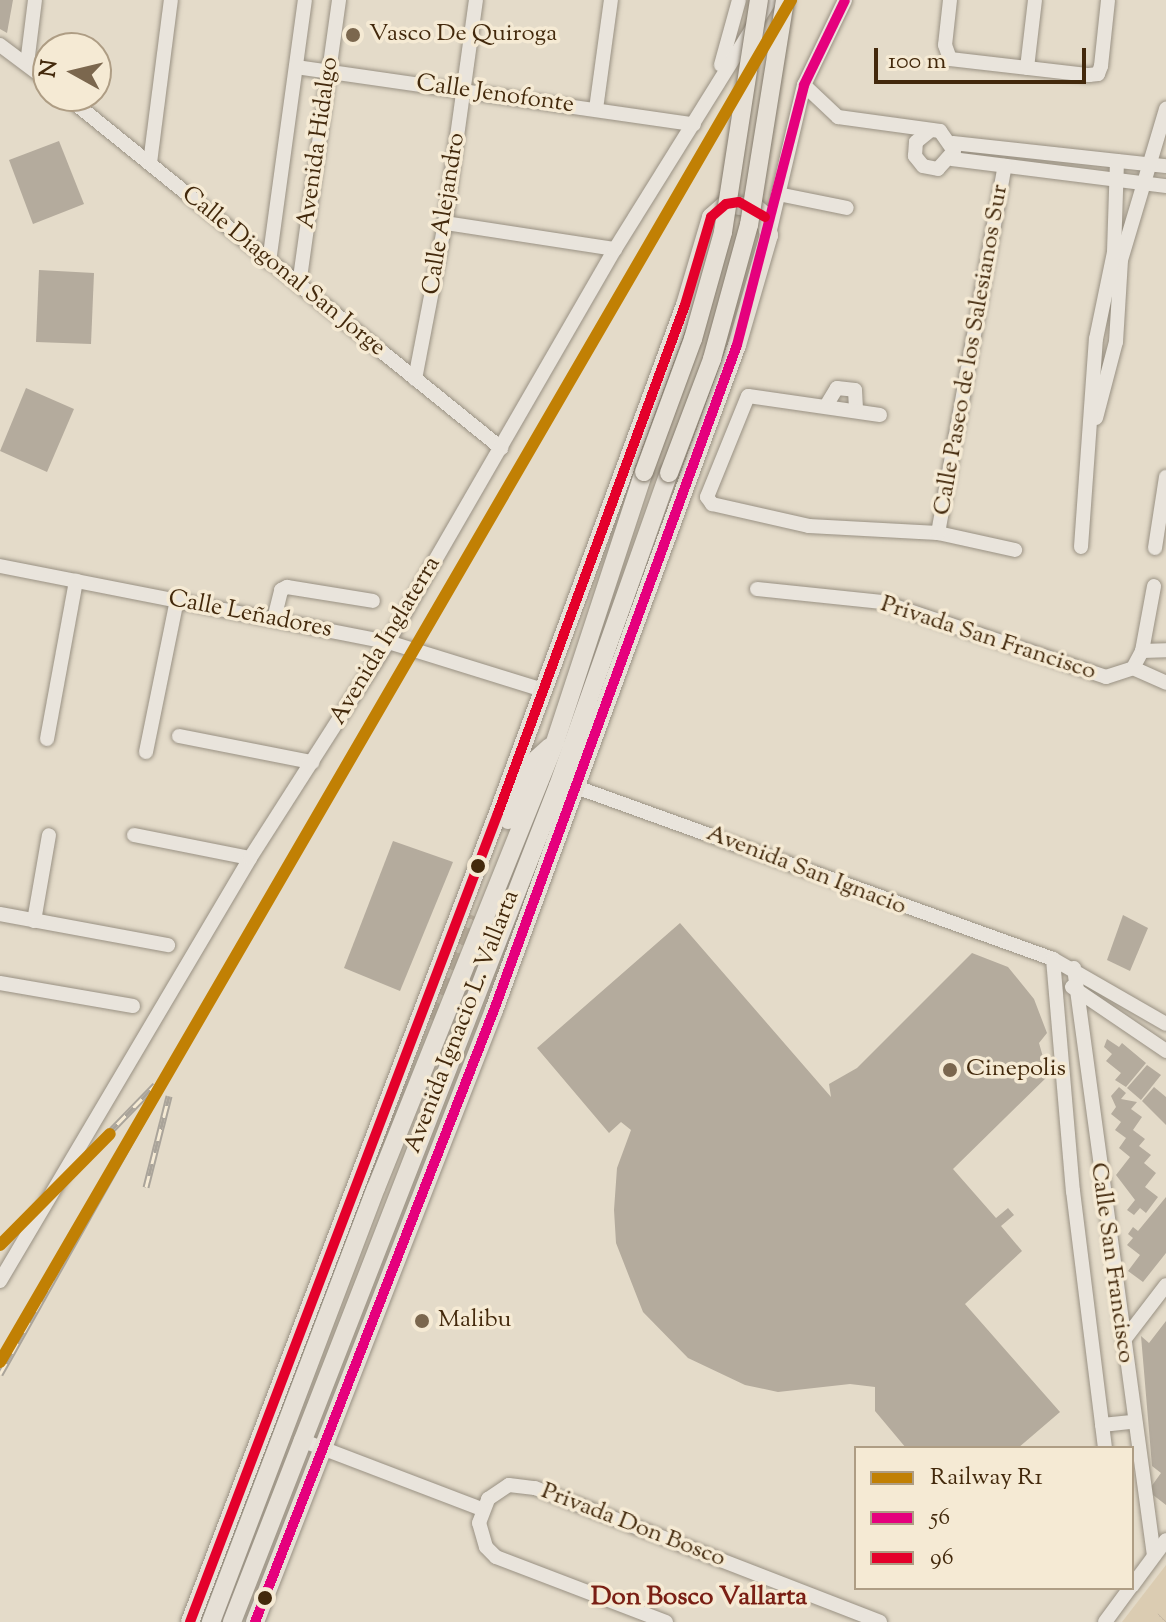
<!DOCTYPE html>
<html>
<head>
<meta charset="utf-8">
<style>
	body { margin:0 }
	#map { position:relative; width:1166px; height:1622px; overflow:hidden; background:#e4dbc9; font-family:"Sorts Mill Goudy",serif }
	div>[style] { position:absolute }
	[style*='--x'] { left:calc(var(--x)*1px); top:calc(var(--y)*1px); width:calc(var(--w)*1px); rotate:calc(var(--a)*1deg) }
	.green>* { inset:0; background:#dbccb2 }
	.building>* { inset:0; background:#b4ab9d }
	.major-tunnel>* { height:18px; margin-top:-9px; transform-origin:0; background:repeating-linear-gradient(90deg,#c4b7a3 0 18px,transparent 0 27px) }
	.highway-tunnel>* { height:22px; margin-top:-11px; transform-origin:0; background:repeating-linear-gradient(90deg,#c4b7a3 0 22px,transparent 0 33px) }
	.roads { filter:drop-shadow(0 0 2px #999183) drop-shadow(0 0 2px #999183) }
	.minor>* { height:14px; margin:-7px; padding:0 7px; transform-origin:7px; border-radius:7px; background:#e9e4dc }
	.major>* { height:18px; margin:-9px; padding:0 9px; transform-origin:9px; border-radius:9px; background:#e6e0d6 }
	.rail>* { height:7px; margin-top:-3.5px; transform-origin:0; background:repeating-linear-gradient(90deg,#f5ead4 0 12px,#aaa49a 0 24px); box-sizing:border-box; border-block:2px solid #aaa49a }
	.bridges { filter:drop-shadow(0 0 2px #82796b) drop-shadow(0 0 2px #82796b) }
	.major-bridge>* { height:18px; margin:-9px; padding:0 9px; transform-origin:9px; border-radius:9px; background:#e6e0d6 }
	.bus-1>* { height:10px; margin:-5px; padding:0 5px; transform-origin:5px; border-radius:5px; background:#e5007d }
	.bus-2>* { height:10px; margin:-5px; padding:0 5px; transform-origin:5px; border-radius:5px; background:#e4002b }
	.rail-1>* { height:12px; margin:-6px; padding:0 6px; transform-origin:6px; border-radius:6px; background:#c18004 }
	.dots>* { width:22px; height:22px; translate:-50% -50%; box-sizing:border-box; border:4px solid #f5ead4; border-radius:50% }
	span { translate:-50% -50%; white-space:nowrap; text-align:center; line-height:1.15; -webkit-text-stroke:7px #f5ead4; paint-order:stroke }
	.poi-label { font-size:24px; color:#43290c }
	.left { translate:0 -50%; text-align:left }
	.street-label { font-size:24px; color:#43290c }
	.neighbourhood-label { font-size:26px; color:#7a1f14; font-weight:700 }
	.legend { position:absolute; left:854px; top:1446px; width:280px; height:144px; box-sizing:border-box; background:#f5ead4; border:2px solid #ae9d84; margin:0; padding:10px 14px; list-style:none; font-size:24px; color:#43290c }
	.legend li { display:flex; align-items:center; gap:16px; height:40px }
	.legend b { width:40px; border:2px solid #ae9d84 }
	.north { position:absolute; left:32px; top:32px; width:80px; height:80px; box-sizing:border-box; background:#f5ead4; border:2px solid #ae9d84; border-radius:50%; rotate:278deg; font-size:22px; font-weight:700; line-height:32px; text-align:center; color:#43290c }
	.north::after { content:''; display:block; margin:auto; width:28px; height:36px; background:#7b674e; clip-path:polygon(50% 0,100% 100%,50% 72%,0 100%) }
	.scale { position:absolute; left:874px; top:48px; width:212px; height:36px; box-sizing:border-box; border:4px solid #43290c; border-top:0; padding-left:10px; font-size:24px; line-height:28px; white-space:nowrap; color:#43290c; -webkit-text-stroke:6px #f5ead4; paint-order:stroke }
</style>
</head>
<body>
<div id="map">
	<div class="green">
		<div style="clip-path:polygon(1166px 1565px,1166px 1622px,1122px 1622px)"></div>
	</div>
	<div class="building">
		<div style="clip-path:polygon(0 0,13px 0,7px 33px,0 29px)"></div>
		<div style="clip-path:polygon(59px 141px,84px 204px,33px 224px,9px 160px)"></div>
		<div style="clip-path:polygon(39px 270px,94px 273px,91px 344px,36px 342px)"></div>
		<div style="clip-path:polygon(26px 388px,74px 409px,47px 472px,0 451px)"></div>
		<div style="clip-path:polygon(393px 841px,453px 862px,400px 991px,344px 968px)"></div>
		<div style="clip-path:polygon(1123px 915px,1148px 928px,1130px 971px,1107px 960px)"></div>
		<div style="clip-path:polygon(680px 923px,831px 1097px,829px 1084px,857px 1068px,972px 953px,1008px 967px,1034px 999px,1047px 1033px,1039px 1043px,1043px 1057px,1052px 1072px,953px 1169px,996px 1218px,1008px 1208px,1014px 1215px,1001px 1226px,1022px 1251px,965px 1304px,1060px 1412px,1018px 1448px,906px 1448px,875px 1411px,875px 1387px,850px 1384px,778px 1392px,745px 1385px,688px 1358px,643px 1312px,616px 1243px,614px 1210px,617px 1168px,631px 1130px,621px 1122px,609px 1133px,537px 1048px)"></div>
		<div style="clip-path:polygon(1107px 1039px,1119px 1047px,1122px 1043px,1146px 1063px,1126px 1087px,1115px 1080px,1121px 1073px,1106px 1061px,1112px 1054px,1104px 1047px)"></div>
		<div style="clip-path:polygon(1147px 1065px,1161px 1075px,1141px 1100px,1127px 1088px)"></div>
		<div style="clip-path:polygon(1119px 1087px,1126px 1093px,1121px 1099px,1137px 1102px,1131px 1109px,1142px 1117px,1133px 1130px,1145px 1139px,1139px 1146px,1151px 1155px,1144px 1163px,1156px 1173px,1145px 1187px,1158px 1197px,1146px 1213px,1140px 1208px,1134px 1215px,1127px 1210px,1135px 1200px,1116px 1175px,1130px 1157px,1119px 1148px,1126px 1138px,1115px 1130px,1121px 1122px,1111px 1114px,1116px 1107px,1111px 1096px)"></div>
		<div style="clip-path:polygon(1154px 1087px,1166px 1097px,1166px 1125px,1142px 1101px)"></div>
		<div style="clip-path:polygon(1166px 1197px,1166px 1253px,1143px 1282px,1128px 1271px,1140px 1255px,1127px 1245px,1133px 1238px,1128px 1234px,1133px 1227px,1138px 1231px)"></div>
		<div style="clip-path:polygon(1166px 1321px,1166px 1505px,1148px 1491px,1161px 1473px,1152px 1466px,1141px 1336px,1149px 1343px)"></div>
	</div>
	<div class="major-tunnel">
		<div style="--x:432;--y:1020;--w:112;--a:-70.1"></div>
	</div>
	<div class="highway-tunnel">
		<div style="--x:1165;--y:1622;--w:1;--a:-45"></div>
	</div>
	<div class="roads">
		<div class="minor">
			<div style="--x:950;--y:0;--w:45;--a:96.3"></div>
			<div style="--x:945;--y:45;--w:15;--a:70"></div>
			<div style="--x:950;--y:59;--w:140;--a:6.6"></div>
			<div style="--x:1089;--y:75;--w:9;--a:-6"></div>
			<div style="--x:1098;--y:74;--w:9;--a:-69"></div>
			<div style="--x:1101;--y:66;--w:66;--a:-83.9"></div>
			<div style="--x:0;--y:45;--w:60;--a:36.9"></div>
			<div style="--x:27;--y:64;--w:64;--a:-82.9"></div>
			<div style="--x:721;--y:65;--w:67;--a:-74.5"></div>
			<div style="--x:296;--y:67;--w:402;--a:8.2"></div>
			<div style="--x:1027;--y:68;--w:68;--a:-83.3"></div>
			<div style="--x:804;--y:85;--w:47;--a:43.3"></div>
			<div style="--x:838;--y:117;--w:103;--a:7.8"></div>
			<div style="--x:940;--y:131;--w:24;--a:55"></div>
			<div style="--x:954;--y:151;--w:24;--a:132"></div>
			<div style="--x:938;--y:169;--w:15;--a:-169"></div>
			<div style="--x:923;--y:166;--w:13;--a:-129"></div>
			<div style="--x:915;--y:156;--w:14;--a:-86"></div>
			<div style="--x:916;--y:142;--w:19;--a:-39"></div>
			<div style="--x:66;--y:96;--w:560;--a:38.98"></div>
			<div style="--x:596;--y:109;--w:110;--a:-82.2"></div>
			<div style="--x:953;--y:143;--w:214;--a:6.2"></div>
			<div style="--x:952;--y:159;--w:216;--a:7.2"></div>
			<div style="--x:150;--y:163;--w:164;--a:-82.7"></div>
			<div style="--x:778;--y:194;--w:70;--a:11.5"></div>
			<div style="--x:445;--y:223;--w:172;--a:8.7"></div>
			<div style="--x:769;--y:234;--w:153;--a:-76.8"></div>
			<div style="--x:804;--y:85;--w:94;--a:-64.2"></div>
			<div style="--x:269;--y:262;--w:264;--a:-82.2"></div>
			<div style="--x:299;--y:285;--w:288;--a:-82"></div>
			<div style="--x:415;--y:379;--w:159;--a:-79.1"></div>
			<div style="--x:445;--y:223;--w:225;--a:-82.1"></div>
			<div style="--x:826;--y:406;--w:21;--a:-59"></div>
			<div style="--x:837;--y:388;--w:18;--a:6"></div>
			<div style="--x:855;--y:390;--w:21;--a:87"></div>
			<div style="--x:880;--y:415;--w:133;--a:-171.8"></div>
			<div style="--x:748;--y:396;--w:109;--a:112.1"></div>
			<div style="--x:707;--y:497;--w:9;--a:54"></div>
			<div style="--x:712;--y:504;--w:99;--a:12.8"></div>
			<div style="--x:809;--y:526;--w:129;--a:3.1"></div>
			<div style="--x:938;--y:533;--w:79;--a:12.4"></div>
			<div style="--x:1096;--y:418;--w:79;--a:-75.3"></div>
			<div style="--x:1116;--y:342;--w:82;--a:-86.5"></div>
			<div style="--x:1121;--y:260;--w:158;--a:-73.4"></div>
			<div style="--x:938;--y:533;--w:373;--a:-79.7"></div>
			<div style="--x:1081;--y:547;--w:209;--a:-85.9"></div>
			<div style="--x:1096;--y:339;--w:89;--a:-78.3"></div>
			<div style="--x:1114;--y:252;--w:91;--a:-88.1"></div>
			<div style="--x:1155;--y:548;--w:72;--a:-81.2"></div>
			<div style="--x:0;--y:566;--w:395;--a:11.1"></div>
			<div style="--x:388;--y:642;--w:162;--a:17.2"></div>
			<div style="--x:757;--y:589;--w:126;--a:5.9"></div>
			<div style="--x:882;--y:602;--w:236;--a:18.5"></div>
			<div style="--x:1106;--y:677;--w:28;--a:-18"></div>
			<div style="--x:1133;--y:668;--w:19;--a:-62"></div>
			<div style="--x:1142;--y:651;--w:66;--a:-79.5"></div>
			<div style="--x:274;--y:619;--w:30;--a:-76"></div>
			<div style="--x:281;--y:590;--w:7;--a:-27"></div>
			<div style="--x:287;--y:587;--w:87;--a:9.2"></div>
			<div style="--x:1142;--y:651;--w:24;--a:-2"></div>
			<div style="--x:1133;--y:668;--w:36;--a:24"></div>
			<div style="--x:179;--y:736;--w:136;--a:11.1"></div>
			<div style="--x:47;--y:739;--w:161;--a:-79.6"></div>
			<div style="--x:146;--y:752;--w:156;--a:-78.5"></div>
			<div style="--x:576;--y:787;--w:507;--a:19.83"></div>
			<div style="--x:1053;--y:959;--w:130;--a:29.9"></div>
			<div style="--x:134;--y:835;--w:118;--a:11.2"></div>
			<div style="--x:0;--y:914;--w:171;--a:10.5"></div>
			<div style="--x:34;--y:921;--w:87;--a:-80.1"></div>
			<div style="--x:1053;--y:959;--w:233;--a:85.1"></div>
			<div style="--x:1073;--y:1191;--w:259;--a:82.9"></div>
			<div style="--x:1074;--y:968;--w:593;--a:82.25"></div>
			<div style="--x:0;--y:983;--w:135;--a:9.8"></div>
			<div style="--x:1072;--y:987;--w:114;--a:34.2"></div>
			<div style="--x:0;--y:1281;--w:491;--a:-59.4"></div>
			<div style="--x:250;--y:858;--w:256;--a:-57.4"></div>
			<div style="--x:388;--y:642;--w:454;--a:-60"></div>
			<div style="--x:615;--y:249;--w:293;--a:-58.1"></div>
			<div style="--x:1124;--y:1340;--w:69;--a:-52.6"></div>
			<div style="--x:1102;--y:1425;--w:30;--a:-6"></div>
			<div style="--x:301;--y:1440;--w:194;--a:20.9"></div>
			<div style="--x:1132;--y:1586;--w:57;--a:-53.5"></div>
			<div style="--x:666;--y:1622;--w:182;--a:-159.1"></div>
			<div style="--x:496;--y:1557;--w:14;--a:-135"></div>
			<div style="--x:486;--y:1547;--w:25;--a:-106"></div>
			<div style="--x:479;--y:1523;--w:26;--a:-69"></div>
			<div style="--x:488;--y:1499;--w:25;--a:-34"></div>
			<div style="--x:509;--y:1485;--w:26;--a:7"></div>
			<div style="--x:535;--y:1488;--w:370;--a:21.2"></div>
			<div style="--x:1105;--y:1622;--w:42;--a:-53.7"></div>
		</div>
		<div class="major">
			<div style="--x:508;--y:820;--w:61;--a:-67.7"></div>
			<div style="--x:531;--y:764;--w:25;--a:-42"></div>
			<div style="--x:190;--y:1622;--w:866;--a:-69.16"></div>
			<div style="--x:498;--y:813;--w:541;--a:-69.79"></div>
			<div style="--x:685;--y:305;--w:92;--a:-73.5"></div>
			<div style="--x:711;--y:217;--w:20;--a:-41"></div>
			<div style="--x:726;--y:204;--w:30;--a:8"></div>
			<div style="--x:756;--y:208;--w:11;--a:41"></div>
			<div style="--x:764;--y:215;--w:21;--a:76"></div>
			<div style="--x:769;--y:235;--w:115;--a:106.2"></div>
			<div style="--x:737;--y:345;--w:708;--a:110.07"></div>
			<div style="--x:494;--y:1010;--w:657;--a:111.33"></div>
			<div style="--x:211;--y:1622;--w:464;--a:-69.2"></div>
			<div style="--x:376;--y:1188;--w:481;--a:-68.1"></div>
			<div style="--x:555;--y:742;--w:284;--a:-71.8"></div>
			<div style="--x:232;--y:1622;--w:897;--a:-68.7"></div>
			<div style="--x:558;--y:786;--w:332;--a:-70.5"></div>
		</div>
	</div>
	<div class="rail">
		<div style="--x:146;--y:1187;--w:94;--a:-75.8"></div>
		<div style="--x:0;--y:1245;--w:223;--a:-45.9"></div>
		<div style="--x:0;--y:1374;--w:493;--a:-60.7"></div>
	</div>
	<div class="bridges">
		<div class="major-bridge">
			<div style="--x:644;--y:472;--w:142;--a:-69.8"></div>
			<div style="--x:693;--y:339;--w:111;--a:-74.3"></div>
			<div style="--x:723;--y:232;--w:235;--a:-81.2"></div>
			<div style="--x:669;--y:473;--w:122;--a:-69.3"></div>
			<div style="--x:712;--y:359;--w:139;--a:-74.6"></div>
			<div style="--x:749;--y:225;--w:228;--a:-80.9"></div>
		</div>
	</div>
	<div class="bus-1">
		<div style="--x:255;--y:1622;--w:657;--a:-68.67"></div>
		<div style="--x:494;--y:1010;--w:708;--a:-69.93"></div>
		<div style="--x:737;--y:345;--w:268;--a:-75.5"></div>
		<div style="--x:804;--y:85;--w:94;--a:-64.2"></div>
	</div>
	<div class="bus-2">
		<div style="--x:190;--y:1622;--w:866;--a:-69.16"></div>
		<div style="--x:498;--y:813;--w:541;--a:-69.79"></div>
		<div style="--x:685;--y:305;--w:92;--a:-73.5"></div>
		<div style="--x:711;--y:217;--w:20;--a:-41"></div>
		<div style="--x:726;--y:204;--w:13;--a:-9"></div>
		<div style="--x:739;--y:202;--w:30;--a:30"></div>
	</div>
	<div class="rail-1">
		<div style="--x:0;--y:1245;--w:156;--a:-45.3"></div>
		<div style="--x:0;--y:1362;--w:1575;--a:-59.85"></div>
	</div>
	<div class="dots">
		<div style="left:353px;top:35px;background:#7b674e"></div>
		<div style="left:478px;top:866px;background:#43290c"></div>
		<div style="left:950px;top:1070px;background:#7b674e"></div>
		<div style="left:422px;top:1321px;background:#7b674e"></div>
		<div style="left:265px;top:1598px;background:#43290c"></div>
	</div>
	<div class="poi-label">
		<span class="left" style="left:369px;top:35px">Vasco De Quiroga</span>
		<span class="left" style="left:966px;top:1070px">Cinepolis</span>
		<span class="left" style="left:438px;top:1321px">Malibu</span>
	</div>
	<div class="street-label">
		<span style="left:495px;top:95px;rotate:8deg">Calle Jenofonte</span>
		<span style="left:319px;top:143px;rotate:-82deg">Avenida Hidalgo</span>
		<span style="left:445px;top:214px;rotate:-81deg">Calle Alejandro</span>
		<span style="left:283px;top:272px;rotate:39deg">Calle Diagonal San Jorge</span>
		<span style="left:972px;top:350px;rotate:-80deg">Calle Paseo de los Salesianos Sur</span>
		<span style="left:250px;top:615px;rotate:11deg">Calle Leñadores</span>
		<span style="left:988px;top:639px;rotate:18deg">Privada San Francisco</span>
		<span style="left:386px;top:641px;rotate:-59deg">Avenida Inglaterra</span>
		<span style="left:806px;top:871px;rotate:21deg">Avenida San Ignacio</span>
		<span style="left:463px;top:1022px;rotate:-69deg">Avenida Ignacio L. Vallarta</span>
		<span style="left:1111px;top:1263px;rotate:82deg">Calle San Francisco</span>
		<span style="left:633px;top:1526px;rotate:21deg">Privada Don Bosco</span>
	</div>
	<div class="neighbourhood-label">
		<span style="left:699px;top:1598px">Don Bosco Vallarta</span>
	</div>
	<ul class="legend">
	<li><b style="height:10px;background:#c18004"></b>Railway R1</li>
	<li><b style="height:10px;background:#e5007d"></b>56</li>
	<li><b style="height:10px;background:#e4002b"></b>96</li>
	</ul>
	<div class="north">N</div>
	<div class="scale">100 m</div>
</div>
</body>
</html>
